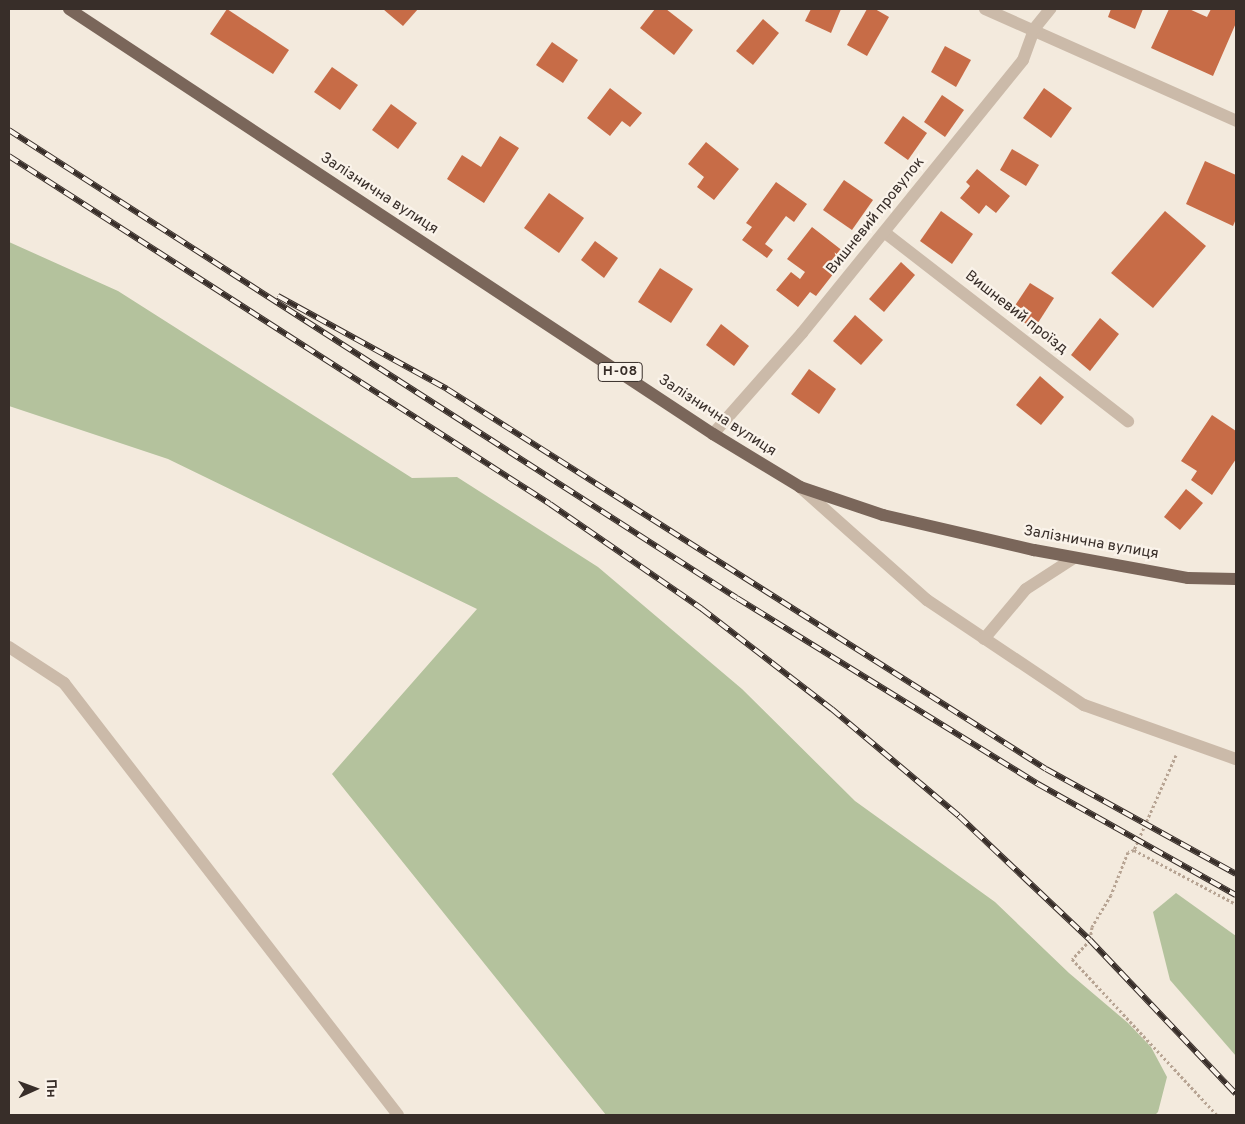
<!DOCTYPE html>
<html>
<head>
<meta charset="utf-8">
<style>
	body { margin:0 }
	#map { position:relative; width:1245px; height:1124px; overflow:hidden; background:#f3eadd; font-family:Overpass,sans-serif }
	div>[style] { position:absolute }
	[style*='--x'] { left:calc(var(--x)*1px); top:calc(var(--y)*1px); width:calc(var(--w)*1px); rotate:calc(var(--a)*1deg) }
	.green>* { inset:0; background:#b4c29d }
	.building>* { inset:0; background:#c76c47 }
	.path>* { height:3px; margin-top:-1.5px; transform-origin:0; background:repeating-linear-gradient(90deg,#b7a493 0 2.5px,transparent 0 5px) }
	.minor>* { height:12px; margin:-6px; padding:0 6px; transform-origin:6px; border-radius:6px; background:#cbbaa9 }
	.major>* { height:12px; margin:-6px; padding:0 6px; transform-origin:6px; border-radius:6px; background:#7a665a }
	.rail>* { height:5.5px; margin-top:-2.75px; transform-origin:0; background:repeating-linear-gradient(90deg,#faf3ea 0 11px,#382e29 0 22px); box-sizing:border-box; border-block:1px solid #382e29 }
	span { translate:-50% -50%; white-space:nowrap; text-align:center; line-height:1.15; -webkit-text-stroke:4.5px #faf3ea; paint-order:stroke }
	.shield-label span { padding:1px 4px; background:#faf3ea; border:1px solid; border-radius:4px; -webkit-text-stroke-width:0 }
	.shield-label { font-size:14px; color:#382e29; font-weight:700 }
	.street-label { font-size:15px; color:#382e29 }
	.frame { position:absolute; inset:0; border:10px solid #382e29; pointer-events:none }
	.north { position:absolute; left:10px; top:1064px; width:50px; height:50px; -webkit-text-stroke:4px #faf3ea; paint-order:stroke; rotate:88deg; font-size:14px; font-weight:700; line-height:20px; text-align:center; color:#382e29 }
	.north::after { content:''; display:block; margin:auto; width:18px; height:22px; background:#382e29; clip-path:polygon(50% 0,100% 100%,50% 72%,0 100%) }
</style>
</head>
<body>
<div id="map">
	<div class="green">
		<div style="clip-path:polygon(9px 242px,118px 291px,412px 478px,457px 477px,598px 567px,742px 689px,855px 801px,995px 902px,1069px 973px,1128px 1023px,1151px 1047px,1167px 1077px,1158px 1112px,1155px 1115px,606px 1115px,332px 774px,477px 609px,168px 459px,9px 406px)"></div>
		<div style="clip-path:polygon(1176px 893px,1236px 936px,1236px 1056px,1170px 980px,1153px 912px)"></div>
	</div>
	<div class="building">
		<div style="clip-path:polygon(227px 9px,289px 50px,273px 74px,210px 34px)"></div>
		<div style="clip-path:polygon(383px 9px,418px 9px,403px 26px)"></div>
		<div style="clip-path:polygon(655px 9px,666px 9px,693px 30px,674px 55px,640px 28px)"></div>
		<div style="clip-path:polygon(811px 9px,841px 9px,831px 33px,805px 21px)"></div>
		<div style="clip-path:polygon(867px 9px,875px 9px,889px 17px,867px 56px,847px 45px)"></div>
		<div style="clip-path:polygon(1111px 9px,1143px 9px,1135px 29px,1108px 17px)"></div>
		<div style="clip-path:polygon(1169px 9px,1189px 9px,1207px 17px,1211px 9px,1236px 9px,1236px 23px,1213px 76px,1151px 48px)"></div>
		<div style="clip-path:polygon(763px 19px,779px 33px,753px 65px,736px 51px)"></div>
		<div style="clip-path:polygon(552px 42px,578px 60px,563px 83px,536px 65px)"></div>
		<div style="clip-path:polygon(945px 46px,971px 60px,956px 87px,931px 72px)"></div>
		<div style="clip-path:polygon(332px 67px,358px 85px,340px 110px,314px 92px)"></div>
		<div style="clip-path:polygon(610px 88px,642px 113px,630px 127px,622px 121px,610px 136px,587px 118px)"></div>
		<div style="clip-path:polygon(1044px 88px,1072px 108px,1051px 138px,1023px 118px)"></div>
		<div style="clip-path:polygon(942px 95px,964px 110px,945px 137px,924px 122px)"></div>
		<div style="clip-path:polygon(391px 104px,417px 123px,398px 149px,372px 130px)"></div>
		<div style="clip-path:polygon(903px 116px,927px 133px,908px 160px,884px 143px)"></div>
		<div style="clip-path:polygon(500px 136px,519px 148px,484px 203px,447px 179px,462px 155px,481px 167px)"></div>
		<div style="clip-path:polygon(706px 142px,739px 169px,714px 200px,697px 187px,704px 177px,688px 164px)"></div>
		<div style="clip-path:polygon(1012px 149px,1039px 165px,1026px 186px,1000px 170px)"></div>
		<div style="clip-path:polygon(1205px 161px,1236px 175px,1236px 219px,1233px 226px,1186px 204px)"></div>
		<div style="clip-path:polygon(977px 169px,1010px 196px,996px 213px,986px 205px,979px 214px,960px 198px,970px 186px,966px 182px)"></div>
		<div style="clip-path:polygon(844px 180px,873px 200px,852px 230px,823px 210px)"></div>
		<div style="clip-path:polygon(776px 182px,807px 204px,794px 222px,786px 216px,765px 244px,773px 250px,767px 258px,742px 240px,752px 227px,746px 223px)"></div>
		<div style="clip-path:polygon(549px 193px,584px 218px,559px 253px,524px 228px)"></div>
		<div style="clip-path:polygon(941px 211px,973px 234px,952px 264px,920px 241px)"></div>
		<div style="clip-path:polygon(1165px 211px,1206px 246px,1153px 308px,1111px 273px)"></div>
		<div style="clip-path:polygon(812px 227px,848px 255px,816px 296px,810px 292px,798px 307px,776px 290px,791px 272px,800px 279px,805px 272px,787px 259px)"></div>
		<div style="clip-path:polygon(595px 241px,618px 258px,604px 278px,581px 260px)"></div>
		<div style="clip-path:polygon(901px 262px,915px 275px,884px 312px,869px 299px)"></div>
		<div style="clip-path:polygon(660px 268px,693px 289px,671px 323px,638px 302px)"></div>
		<div style="clip-path:polygon(1030px 283px,1054px 298px,1034px 329px,1010px 313px)"></div>
		<div style="clip-path:polygon(855px 315px,883px 340px,861px 365px,833px 341px)"></div>
		<div style="clip-path:polygon(1100px 318px,1119px 334px,1090px 371px,1071px 355px)"></div>
		<div style="clip-path:polygon(721px 324px,749px 346px,734px 366px,706px 345px)"></div>
		<div style="clip-path:polygon(809px 369px,836px 389px,819px 414px,791px 394px)"></div>
		<div style="clip-path:polygon(1040px 376px,1064px 397px,1041px 425px,1016px 405px)"></div>
		<div style="clip-path:polygon(1212px 415px,1236px 431px,1236px 459px,1212px 495px,1191px 480px,1197px 471px,1181px 461px)"></div>
		<div style="clip-path:polygon(1186px 489px,1203px 503px,1180px 530px,1164px 517px)"></div>
	</div>
	<div class="path">
		<div style="--x:1176;--y:755;--w:104;--a:113.9"></div>
		<div style="--x:1134;--y:850;--w:115;--a:27.9"></div>
		<div style="--x:1134;--y:850;--w:6;--a:162"></div>
		<div style="--x:1128;--y:852;--w:46;--a:111.6"></div>
		<div style="--x:1111;--y:895;--w:37;--a:121"></div>
		<div style="--x:1092;--y:927;--w:13;--a:99"></div>
		<div style="--x:1090;--y:940;--w:26;--a:133"></div>
		<div style="--x:1072;--y:959;--w:213;--a:47.1"></div>
	</div>
	<div class="minor">
		<div style="--x:985;--y:9;--w:275;--a:24"></div>
		<div style="--x:884;--y:232;--w:309;--a:37.8"></div>
		<div style="--x:713;--y:434;--w:135;--a:-48.6"></div>
		<div style="--x:802;--y:333;--w:351;--a:-51"></div>
		<div style="--x:1023;--y:60;--w:33;--a:-70"></div>
		<div style="--x:1034;--y:29;--w:26;--a:-51"></div>
		<div style="--x:800;--y:487;--w:170;--a:41.7"></div>
		<div style="--x:927;--y:600;--w:189;--a:33.8"></div>
		<div style="--x:1084;--y:705;--w:161;--a:19.6"></div>
		<div style="--x:984;--y:639;--w:65;--a:-50"></div>
		<div style="--x:1026;--y:589;--w:57;--a:-32.9"></div>
		<div style="--x:9;--y:647;--w:66;--a:33.2"></div>
		<div style="--x:64;--y:683;--w:546;--a:52.29"></div>
	</div>
	<div class="major">
		<div style="--x:69;--y:9;--w:772;--a:33.42"></div>
		<div style="--x:713;--y:434;--w:102;--a:31.3"></div>
		<div style="--x:800;--y:487;--w:88;--a:18.6"></div>
		<div style="--x:883;--y:515;--w:155;--a:13.1"></div>
		<div style="--x:1034;--y:550;--w:157;--a:10.3"></div>
		<div style="--x:1188;--y:578;--w:48;--a:1.2"></div>
	</div>
	<div class="rail">
		<div style="--x:9;--y:130;--w:865;--a:32.74"></div>
		<div style="--x:737;--y:598;--w:354;--a:31.7"></div>
		<div style="--x:1038;--y:784;--w:227;--a:29.3"></div>
		<div style="--x:9;--y:156;--w:643;--a:32.75"></div>
		<div style="--x:550;--y:504;--w:185;--a:34.6"></div>
		<div style="--x:702;--y:609;--w:164;--a:37.6"></div>
		<div style="--x:832;--y:709;--w:166;--a:40.1"></div>
		<div style="--x:959;--y:816;--w:180;--a:43.4"></div>
		<div style="--x:1090;--y:940;--w:212;--a:46.5"></div>
		<div style="--x:278;--y:296;--w:193;--a:28.8"></div>
		<div style="--x:447;--y:389;--w:709;--a:32.39"></div>
		<div style="--x:1046;--y:769;--w:217;--a:28.9"></div>
	</div>
	<div class="shield-label">
		<span style="left:620px;top:372px">Н-08</span>
	</div>
	<div class="street-label">
		<span style="left:379px;top:194px;rotate:33deg">Залізнична вулиця</span>
		<span style="left:876px;top:216px;rotate:-51deg">Вишневий провулок</span>
		<span style="left:1016px;top:313px;rotate:38deg">Вишневий проїзд</span>
		<span style="left:717px;top:416px;rotate:33deg">Залізнична вулиця</span>
		<span style="left:1091px;top:543px;rotate:10deg">Залізнична вулиця</span>
	</div>
	<div class="frame"></div>
	<div class="north">Пн</div>
</div>
</body>
</html>
